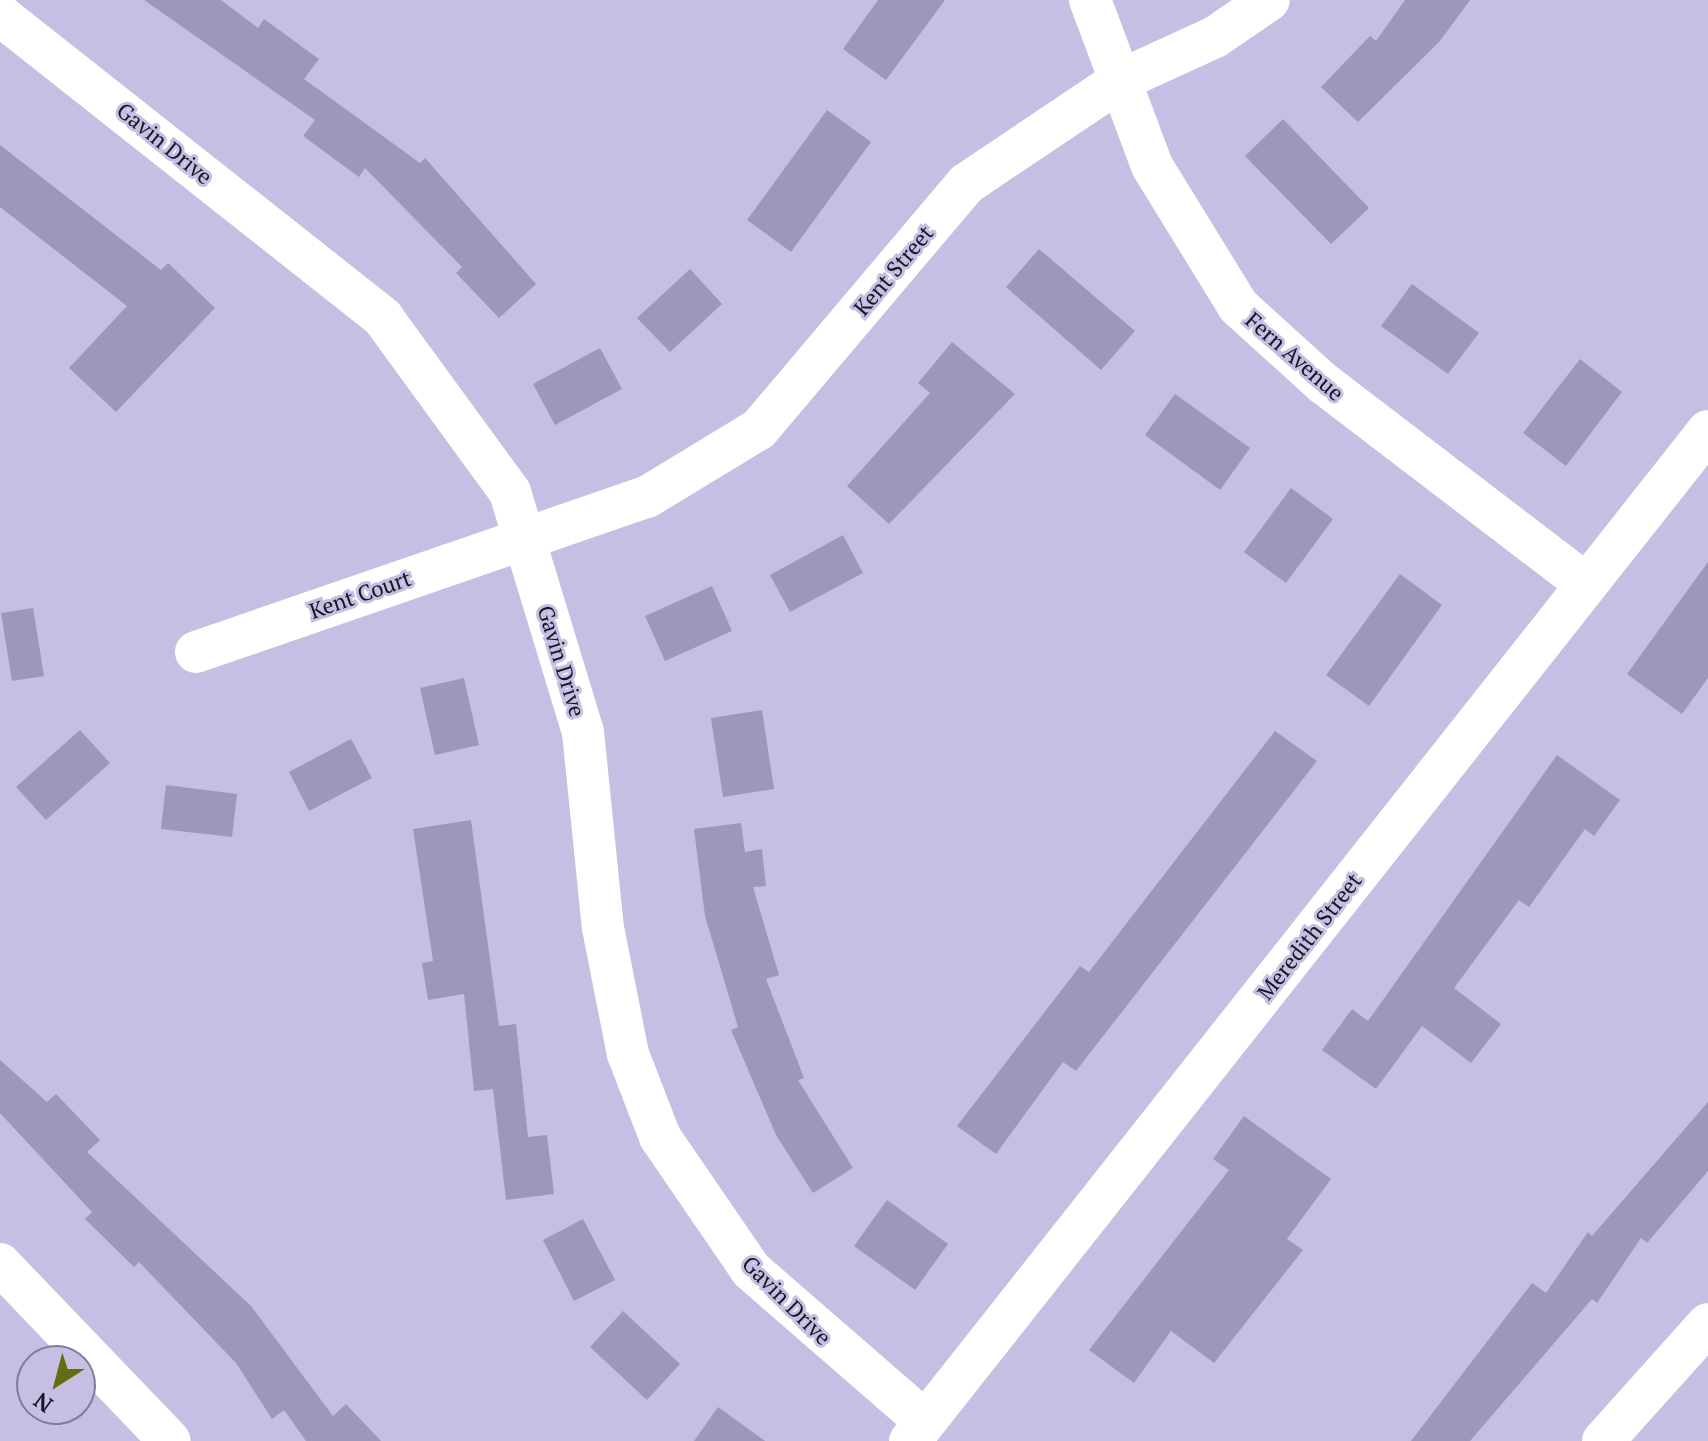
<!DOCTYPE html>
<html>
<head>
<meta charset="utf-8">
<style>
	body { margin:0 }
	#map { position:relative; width:1708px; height:1441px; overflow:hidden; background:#c6bfe3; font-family:"PT Serif",serif }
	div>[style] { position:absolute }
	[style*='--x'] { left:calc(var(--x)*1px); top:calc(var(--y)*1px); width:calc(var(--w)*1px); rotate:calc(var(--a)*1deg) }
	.building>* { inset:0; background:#9e97ba }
	.minor>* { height:42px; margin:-21px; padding:0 21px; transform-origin:21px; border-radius:21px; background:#fff }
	span { translate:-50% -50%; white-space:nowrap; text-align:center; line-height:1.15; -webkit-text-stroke:6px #c6bfe3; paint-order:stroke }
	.street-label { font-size:22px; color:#181522 }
	.north { position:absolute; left:16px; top:1345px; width:80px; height:80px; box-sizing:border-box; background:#c6bfe3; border:2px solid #807b96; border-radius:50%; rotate:216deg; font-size:22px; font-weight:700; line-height:32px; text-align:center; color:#181522 }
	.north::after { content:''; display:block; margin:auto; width:28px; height:36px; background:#666c10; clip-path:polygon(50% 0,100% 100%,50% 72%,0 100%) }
</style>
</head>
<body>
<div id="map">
	<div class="building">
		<div style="clip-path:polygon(144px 0,221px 0,258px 28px,264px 19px,319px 59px,304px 79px,420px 163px,425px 158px,536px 284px,499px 318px,456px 273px,462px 267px,365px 168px,359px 177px,303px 136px,315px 120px)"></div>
		<div style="clip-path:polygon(878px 0,945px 0,886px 80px,843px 49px)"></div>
		<div style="clip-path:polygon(1405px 0,1470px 0,1440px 41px,1358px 122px,1321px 87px,1370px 36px,1376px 41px)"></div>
		<div style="clip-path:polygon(827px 110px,871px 142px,791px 252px,747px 220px)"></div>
		<div style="clip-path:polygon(1283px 119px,1369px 208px,1331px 244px,1245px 156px)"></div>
		<div style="clip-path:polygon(0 145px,161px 270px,168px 263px,215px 308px,116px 412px,69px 368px,127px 306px,0 207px)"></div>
		<div style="clip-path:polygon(1039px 249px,1135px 331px,1101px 370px,1006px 287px)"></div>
		<div style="clip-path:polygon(690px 269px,722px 304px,670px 352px,637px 318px)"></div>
		<div style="clip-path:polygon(1412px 284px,1479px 333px,1448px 374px,1381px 326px)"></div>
		<div style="clip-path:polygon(952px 342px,1015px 394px,889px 524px,847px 486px,930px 393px,918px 383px)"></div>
		<div style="clip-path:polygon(600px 348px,622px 389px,555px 425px,533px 384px)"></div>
		<div style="clip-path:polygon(1580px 359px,1622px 392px,1566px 466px,1523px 433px)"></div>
		<div style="clip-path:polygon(1175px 394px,1250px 448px,1220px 490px,1145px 435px)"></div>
		<div style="clip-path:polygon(1291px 488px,1333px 519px,1286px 583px,1244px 552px)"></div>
		<div style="clip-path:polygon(843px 535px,863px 573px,790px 612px,770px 575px)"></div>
		<div style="clip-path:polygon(1708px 562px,1708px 678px,1682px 714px,1627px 674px)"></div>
		<div style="clip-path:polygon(1400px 574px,1442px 605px,1369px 706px,1326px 675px)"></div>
		<div style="clip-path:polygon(712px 586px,732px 631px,665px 661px,645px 616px)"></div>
		<div style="clip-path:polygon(33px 608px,44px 676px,12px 681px,1px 613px)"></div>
		<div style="clip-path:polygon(464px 678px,479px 745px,435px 755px,420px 688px)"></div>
		<div style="clip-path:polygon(762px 710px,774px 789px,723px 797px,711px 718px)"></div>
		<div style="clip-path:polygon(80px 730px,110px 763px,46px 820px,16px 787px)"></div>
		<div style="clip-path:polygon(1275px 731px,1317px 761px,1076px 1071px,1063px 1062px,996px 1154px,957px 1126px,1080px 966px,1089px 972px)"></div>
		<div style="clip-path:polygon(351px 739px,372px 778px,309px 811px,289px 772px)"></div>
		<div style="clip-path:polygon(1557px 755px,1620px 800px,1594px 836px,1585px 829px,1529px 907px,1519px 900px,1454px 988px,1501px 1024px,1471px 1063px,1422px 1026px,1376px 1089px,1322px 1050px,1352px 1009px,1368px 1021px)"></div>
		<div style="clip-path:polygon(166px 785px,237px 794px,232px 837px,161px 829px)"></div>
		<div style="clip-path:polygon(471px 820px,499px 1026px,516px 1024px,528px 1137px,547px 1135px,554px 1194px,506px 1200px,493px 1089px,474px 1091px,464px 994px,428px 1000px,422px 963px,433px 961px,413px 829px)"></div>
		<div style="clip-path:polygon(741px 823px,745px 852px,762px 849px,766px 886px,753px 887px,779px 975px,766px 979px,804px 1078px,798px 1080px,853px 1168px,813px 1193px,776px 1135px,731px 1030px,738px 1027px,705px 916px,694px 829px)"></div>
		<div style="clip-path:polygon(0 1060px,47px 1102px,56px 1094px,100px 1140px,87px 1152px,251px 1306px,333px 1416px,346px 1404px,381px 1441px,306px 1441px,284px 1410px,272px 1419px,236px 1363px,139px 1262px,134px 1267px,85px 1219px,92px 1212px,0 1113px)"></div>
		<div style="clip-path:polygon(1708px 1102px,1708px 1171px,1647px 1243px,1641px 1238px,1597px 1303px,1592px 1299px,1470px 1441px,1411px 1441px,1532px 1283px,1546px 1293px,1588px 1232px,1592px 1236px)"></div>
		<div style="clip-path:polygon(1244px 1116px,1331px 1179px,1287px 1239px,1303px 1250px,1214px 1363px,1171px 1331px,1134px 1383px,1089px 1350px,1229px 1170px,1213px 1159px)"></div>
		<div style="clip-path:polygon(887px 1200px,948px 1244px,915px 1290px,854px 1246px)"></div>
		<div style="clip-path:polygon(583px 1219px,615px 1280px,574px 1301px,543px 1240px)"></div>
		<div style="clip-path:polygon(623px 1311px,680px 1364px,647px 1400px,590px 1347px)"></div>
		<div style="clip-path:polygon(718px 1407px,765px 1441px,694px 1441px)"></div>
	</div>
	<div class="minor">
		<div style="--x:1090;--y:0;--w:177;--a:69.5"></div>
		<div style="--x:1152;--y:166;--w:164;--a:58.4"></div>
		<div style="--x:1238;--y:306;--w:115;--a:42.2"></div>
		<div style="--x:1323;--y:383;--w:331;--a:37.4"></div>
		<div style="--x:0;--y:15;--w:488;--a:38.3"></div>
		<div style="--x:383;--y:318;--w:215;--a:53.9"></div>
		<div style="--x:510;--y:492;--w:251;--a:73.1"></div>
		<div style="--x:583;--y:732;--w:197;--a:84.2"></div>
		<div style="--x:603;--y:928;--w:128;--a:78.8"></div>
		<div style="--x:628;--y:1054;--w:89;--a:68.9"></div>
		<div style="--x:660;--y:1137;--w:161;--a:55.6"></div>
		<div style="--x:751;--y:1270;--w:230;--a:41"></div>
		<div style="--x:196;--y:652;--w:477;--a:-19"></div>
		<div style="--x:647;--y:497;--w:131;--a:-31.3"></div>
		<div style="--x:759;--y:429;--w:321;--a:-49.8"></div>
		<div style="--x:966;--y:184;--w:187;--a:-33.9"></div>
		<div style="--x:1121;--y:80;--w:103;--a:-24.6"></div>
		<div style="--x:1215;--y:37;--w:65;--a:-34.4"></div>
		<div style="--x:0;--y:1264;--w:245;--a:46.2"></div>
		<div style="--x:910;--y:1441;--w:1287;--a:-51.69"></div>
		<div style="--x:1603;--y:1441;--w:157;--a:-48.1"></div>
	</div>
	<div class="street-label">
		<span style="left:165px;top:143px;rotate:39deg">Gavin Drive</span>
		<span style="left:893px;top:270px;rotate:-50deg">Kent Street</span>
		<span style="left:1295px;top:356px;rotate:41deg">Fern Avenue</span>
		<span style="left:360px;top:594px;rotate:-19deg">Kent Court</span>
		<span style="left:562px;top:661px;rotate:73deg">Gavin Drive</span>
		<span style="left:1309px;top:936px;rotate:-52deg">Meredith Street</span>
		<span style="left:787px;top:1300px;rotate:45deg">Gavin Drive</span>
	</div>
	<div class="north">N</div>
</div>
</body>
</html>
